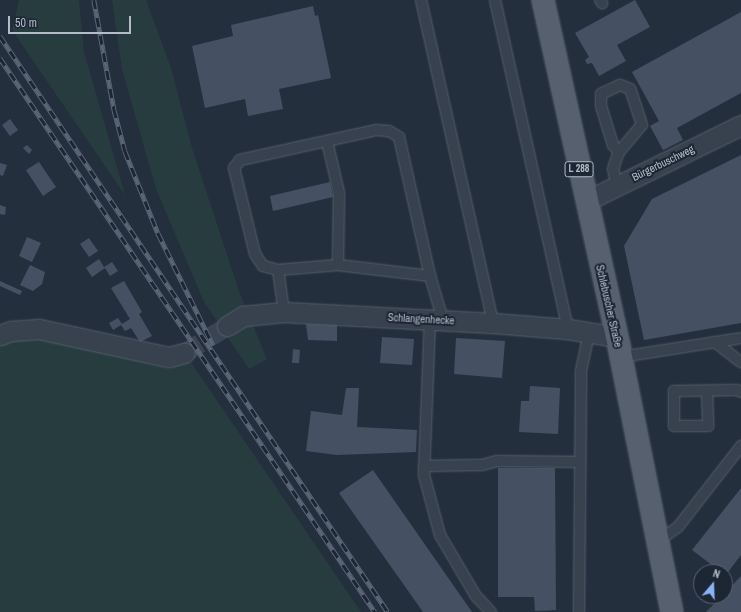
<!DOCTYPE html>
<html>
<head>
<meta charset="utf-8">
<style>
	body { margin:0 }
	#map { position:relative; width:741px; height:612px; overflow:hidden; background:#242f3e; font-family:"Archivo Narrow",sans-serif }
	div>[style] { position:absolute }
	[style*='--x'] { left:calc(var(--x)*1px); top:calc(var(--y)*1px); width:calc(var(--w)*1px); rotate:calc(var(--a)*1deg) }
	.green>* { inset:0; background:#263c3f }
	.building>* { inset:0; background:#455162 }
	.minor-tunnel>* { height:19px; margin-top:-9.5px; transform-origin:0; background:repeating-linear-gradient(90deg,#3a4453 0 19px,transparent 0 29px) }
	.roads { filter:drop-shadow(0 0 1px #565f6c) drop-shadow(0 0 1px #565f6c) }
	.service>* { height:10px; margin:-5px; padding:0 5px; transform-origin:5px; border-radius:5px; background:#38414e }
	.minor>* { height:19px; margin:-9.5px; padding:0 9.5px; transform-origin:9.5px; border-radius:9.5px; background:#38414e }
	.primary>* { height:22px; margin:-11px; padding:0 11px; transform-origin:11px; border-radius:11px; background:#56606e }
	.rail>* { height:4.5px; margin-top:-2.25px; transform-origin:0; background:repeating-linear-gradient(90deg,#1d2633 0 9px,#5a6575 0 18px); box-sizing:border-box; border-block:1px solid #5a6575 }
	span { translate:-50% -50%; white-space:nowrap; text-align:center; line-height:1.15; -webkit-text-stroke:4px #1d2633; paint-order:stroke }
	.shield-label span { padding:1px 3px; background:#1d2633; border:1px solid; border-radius:3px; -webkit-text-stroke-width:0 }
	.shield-label { font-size:10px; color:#b4bcc9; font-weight:700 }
	.street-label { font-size:11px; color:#b4bcc9 }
	.north { position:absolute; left:693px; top:564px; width:40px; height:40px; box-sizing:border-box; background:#1d2633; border:1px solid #59626f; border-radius:50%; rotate:19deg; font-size:11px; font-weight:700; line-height:16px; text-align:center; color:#b4bcc9 }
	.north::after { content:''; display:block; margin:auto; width:14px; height:18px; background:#8ab4f8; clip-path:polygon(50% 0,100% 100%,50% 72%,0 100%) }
	.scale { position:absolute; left:8px; top:16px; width:123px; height:18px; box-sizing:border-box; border:2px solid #b4bcc9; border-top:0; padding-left:5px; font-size:12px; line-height:14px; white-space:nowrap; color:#b4bcc9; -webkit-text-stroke:3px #1d2633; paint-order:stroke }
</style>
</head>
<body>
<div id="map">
	<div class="green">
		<div style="clip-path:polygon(19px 0,79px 0,84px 52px,125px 195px,12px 30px)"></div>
		<div style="clip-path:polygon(112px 0,146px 0,171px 68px,192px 148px,240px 294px,267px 359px,249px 369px,204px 302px,156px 189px,122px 69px)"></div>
		<div style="clip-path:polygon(50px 339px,170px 369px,188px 358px,361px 612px,0 612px,0 344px,8px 340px)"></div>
	</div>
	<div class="building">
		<div style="clip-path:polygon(635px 0,650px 27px,617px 45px,626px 61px,599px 76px,592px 63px,587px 64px,585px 60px,589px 57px,575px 33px)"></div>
		<div style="clip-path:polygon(313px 6px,315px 16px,318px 15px,331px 78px,279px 89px,283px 109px,248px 116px,245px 99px,205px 108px,192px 46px,233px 36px,231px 25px)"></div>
		<div style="clip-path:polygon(741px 12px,741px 93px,677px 128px,683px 140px,663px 150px,650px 126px,659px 121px,632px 72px)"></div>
		<div style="clip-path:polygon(10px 119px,18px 130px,10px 136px,2px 125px)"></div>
		<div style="clip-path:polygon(27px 145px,32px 150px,29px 154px,23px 148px)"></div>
		<div style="clip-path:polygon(741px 155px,741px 323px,644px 340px,624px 246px,652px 199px)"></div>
		<div style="clip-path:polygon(39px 162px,56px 187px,43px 196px,26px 170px)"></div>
		<div style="clip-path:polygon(0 163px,7px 165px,3px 176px,0 175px)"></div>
		<div style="clip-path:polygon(330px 182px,333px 197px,273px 211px,270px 196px)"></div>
		<div style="clip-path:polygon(0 205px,6px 207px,5px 215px,0 214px)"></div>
		<div style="clip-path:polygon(27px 237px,41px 243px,32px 262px,19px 256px)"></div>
		<div style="clip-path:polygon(89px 238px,98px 251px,89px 257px,80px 244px)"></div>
		<div style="clip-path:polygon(99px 259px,104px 267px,112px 262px,118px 271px,110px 276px,105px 268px,92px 277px,86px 268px)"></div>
		<div style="clip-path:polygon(30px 265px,45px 272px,42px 284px,33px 291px,20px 285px)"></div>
		<div style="clip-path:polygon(0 281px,22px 291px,20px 295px,0 286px)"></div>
		<div style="clip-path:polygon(124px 281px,142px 312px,139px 314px,152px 336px,140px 342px,131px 328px,125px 331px,121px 325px,113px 330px,109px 323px,118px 318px,122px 324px,130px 319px,111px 288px)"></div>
		<div style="clip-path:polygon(306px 324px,337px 325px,337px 341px,308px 340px)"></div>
		<div style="clip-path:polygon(382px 337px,414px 339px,412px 365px,380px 363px)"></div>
		<div style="clip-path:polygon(456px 338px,505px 341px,502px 378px,454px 374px)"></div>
		<div style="clip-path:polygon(293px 349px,300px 350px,299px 363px,292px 363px)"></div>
		<div style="clip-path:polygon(530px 386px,560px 388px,558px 434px,519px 432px,521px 401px,529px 401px)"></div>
		<div style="clip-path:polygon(346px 388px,359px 388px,357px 427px,417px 430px,416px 452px,337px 455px,306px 451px,311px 411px,342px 415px)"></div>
		<div style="clip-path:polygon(498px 468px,555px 468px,556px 610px,535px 611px,534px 597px,498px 597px)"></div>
		<div style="clip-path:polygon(373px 470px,472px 612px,423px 612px,339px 493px)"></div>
		<div style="clip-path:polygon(741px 488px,741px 555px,725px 576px,725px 572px,721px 572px,692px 550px)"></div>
		<div style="clip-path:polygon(741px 576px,741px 612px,706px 612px,722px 596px,725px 596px,725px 593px)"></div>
	</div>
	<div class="minor-tunnel">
		<div style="--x:184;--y:353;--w:51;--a:-32.1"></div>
	</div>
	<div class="roads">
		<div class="service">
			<div style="--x:421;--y:0;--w:331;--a:77.4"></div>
			<div style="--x:495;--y:0;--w:337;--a:77.5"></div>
			<div style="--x:600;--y:0;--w:4;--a:56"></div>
			<div style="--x:327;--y:141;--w:53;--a:77"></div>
			<div style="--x:339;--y:193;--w:72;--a:90.8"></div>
			<div style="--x:617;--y:186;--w:17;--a:-103"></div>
			<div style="--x:613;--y:169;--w:18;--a:-71"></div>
			<div style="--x:619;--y:152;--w:35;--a:-50"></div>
			<div style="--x:642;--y:125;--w:38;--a:-108"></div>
			<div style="--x:630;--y:89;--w:11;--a:-158"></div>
			<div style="--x:620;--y:85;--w:21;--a:155"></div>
			<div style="--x:601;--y:94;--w:12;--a:90"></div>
			<div style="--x:601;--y:106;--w:41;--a:72.9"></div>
			<div style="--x:613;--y:145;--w:9;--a:49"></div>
			<div style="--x:278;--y:270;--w:16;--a:-165"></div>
			<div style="--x:263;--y:266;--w:14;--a:-124"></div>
			<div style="--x:255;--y:254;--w:89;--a:-103.7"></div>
			<div style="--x:234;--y:168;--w:10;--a:-53"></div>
			<div style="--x:240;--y:160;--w:139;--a:-12.4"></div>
			<div style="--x:376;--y:130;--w:13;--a:4"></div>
			<div style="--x:389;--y:131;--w:12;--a:31"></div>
			<div style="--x:399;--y:137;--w:142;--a:77.4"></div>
			<div style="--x:284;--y:312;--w:42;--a:-98.1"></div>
			<div style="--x:278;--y:270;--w:60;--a:-4.8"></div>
			<div style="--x:338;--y:265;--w:93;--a:6.8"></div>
			<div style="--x:430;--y:276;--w:46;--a:73.5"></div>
			<div style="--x:430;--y:319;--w:156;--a:92.2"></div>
			<div style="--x:424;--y:475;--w:62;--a:75.1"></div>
			<div style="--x:440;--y:535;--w:71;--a:59.5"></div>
			<div style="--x:476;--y:596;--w:22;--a:47"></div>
			<div style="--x:715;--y:342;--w:33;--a:38"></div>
			<div style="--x:621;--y:357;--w:121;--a:-9"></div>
			<div style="--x:707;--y:391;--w:35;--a:88"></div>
			<div style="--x:708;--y:426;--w:34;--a:180"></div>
			<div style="--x:674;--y:426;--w:35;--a:-90"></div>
			<div style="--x:674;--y:391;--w:63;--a:-0.9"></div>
			<div style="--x:737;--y:390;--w:4;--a:27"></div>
			<div style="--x:424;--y:466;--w:58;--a:-1"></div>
			<div style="--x:482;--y:465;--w:16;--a:-15"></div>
			<div style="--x:497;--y:461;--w:82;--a:0.7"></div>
			<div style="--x:658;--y:541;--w:24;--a:-35"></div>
			<div style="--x:678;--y:527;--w:103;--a:-52.1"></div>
			<div style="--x:579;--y:612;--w:241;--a:-89.5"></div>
			<div style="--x:581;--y:371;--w:39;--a:-78"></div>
		</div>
		<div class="minor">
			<div style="--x:586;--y:201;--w:173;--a:-26.1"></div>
			<div style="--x:227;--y:326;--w:19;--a:-32"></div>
			<div style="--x:243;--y:316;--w:41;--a:-5.6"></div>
			<div style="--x:284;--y:312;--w:209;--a:3"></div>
			<div style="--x:493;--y:323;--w:75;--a:4.6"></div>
			<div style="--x:568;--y:329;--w:50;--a:9.3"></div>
			<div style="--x:0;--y:335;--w:12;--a:-20"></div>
			<div style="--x:11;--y:331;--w:28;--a:-4"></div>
			<div style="--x:39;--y:329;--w:133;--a:12.2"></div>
			<div style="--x:169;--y:357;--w:16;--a:-15"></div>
		</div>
		<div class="primary">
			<div style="--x:543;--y:0;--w:355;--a:77.6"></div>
			<div style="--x:619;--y:347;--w:270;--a:78.7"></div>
		</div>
	</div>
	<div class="rail">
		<div style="--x:94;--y:0;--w:111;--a:79.6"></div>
		<div style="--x:114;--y:109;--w:43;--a:75.3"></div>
		<div style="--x:125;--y:151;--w:88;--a:68.1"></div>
		<div style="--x:158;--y:233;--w:125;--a:63.8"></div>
		<div style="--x:0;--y:36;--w:694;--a:56.04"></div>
		<div style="--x:0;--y:58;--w:669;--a:55.91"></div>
	</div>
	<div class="shield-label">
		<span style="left:579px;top:169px">L 288</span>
	</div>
	<div class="street-label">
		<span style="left:663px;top:163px;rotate:-26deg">Bürgerbuschweg</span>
		<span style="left:609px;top:306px;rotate:77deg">Schlebuscher Straße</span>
		<span style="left:421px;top:319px;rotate:3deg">Schlangenhecke</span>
	</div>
	<div class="north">N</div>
	<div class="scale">50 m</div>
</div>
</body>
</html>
